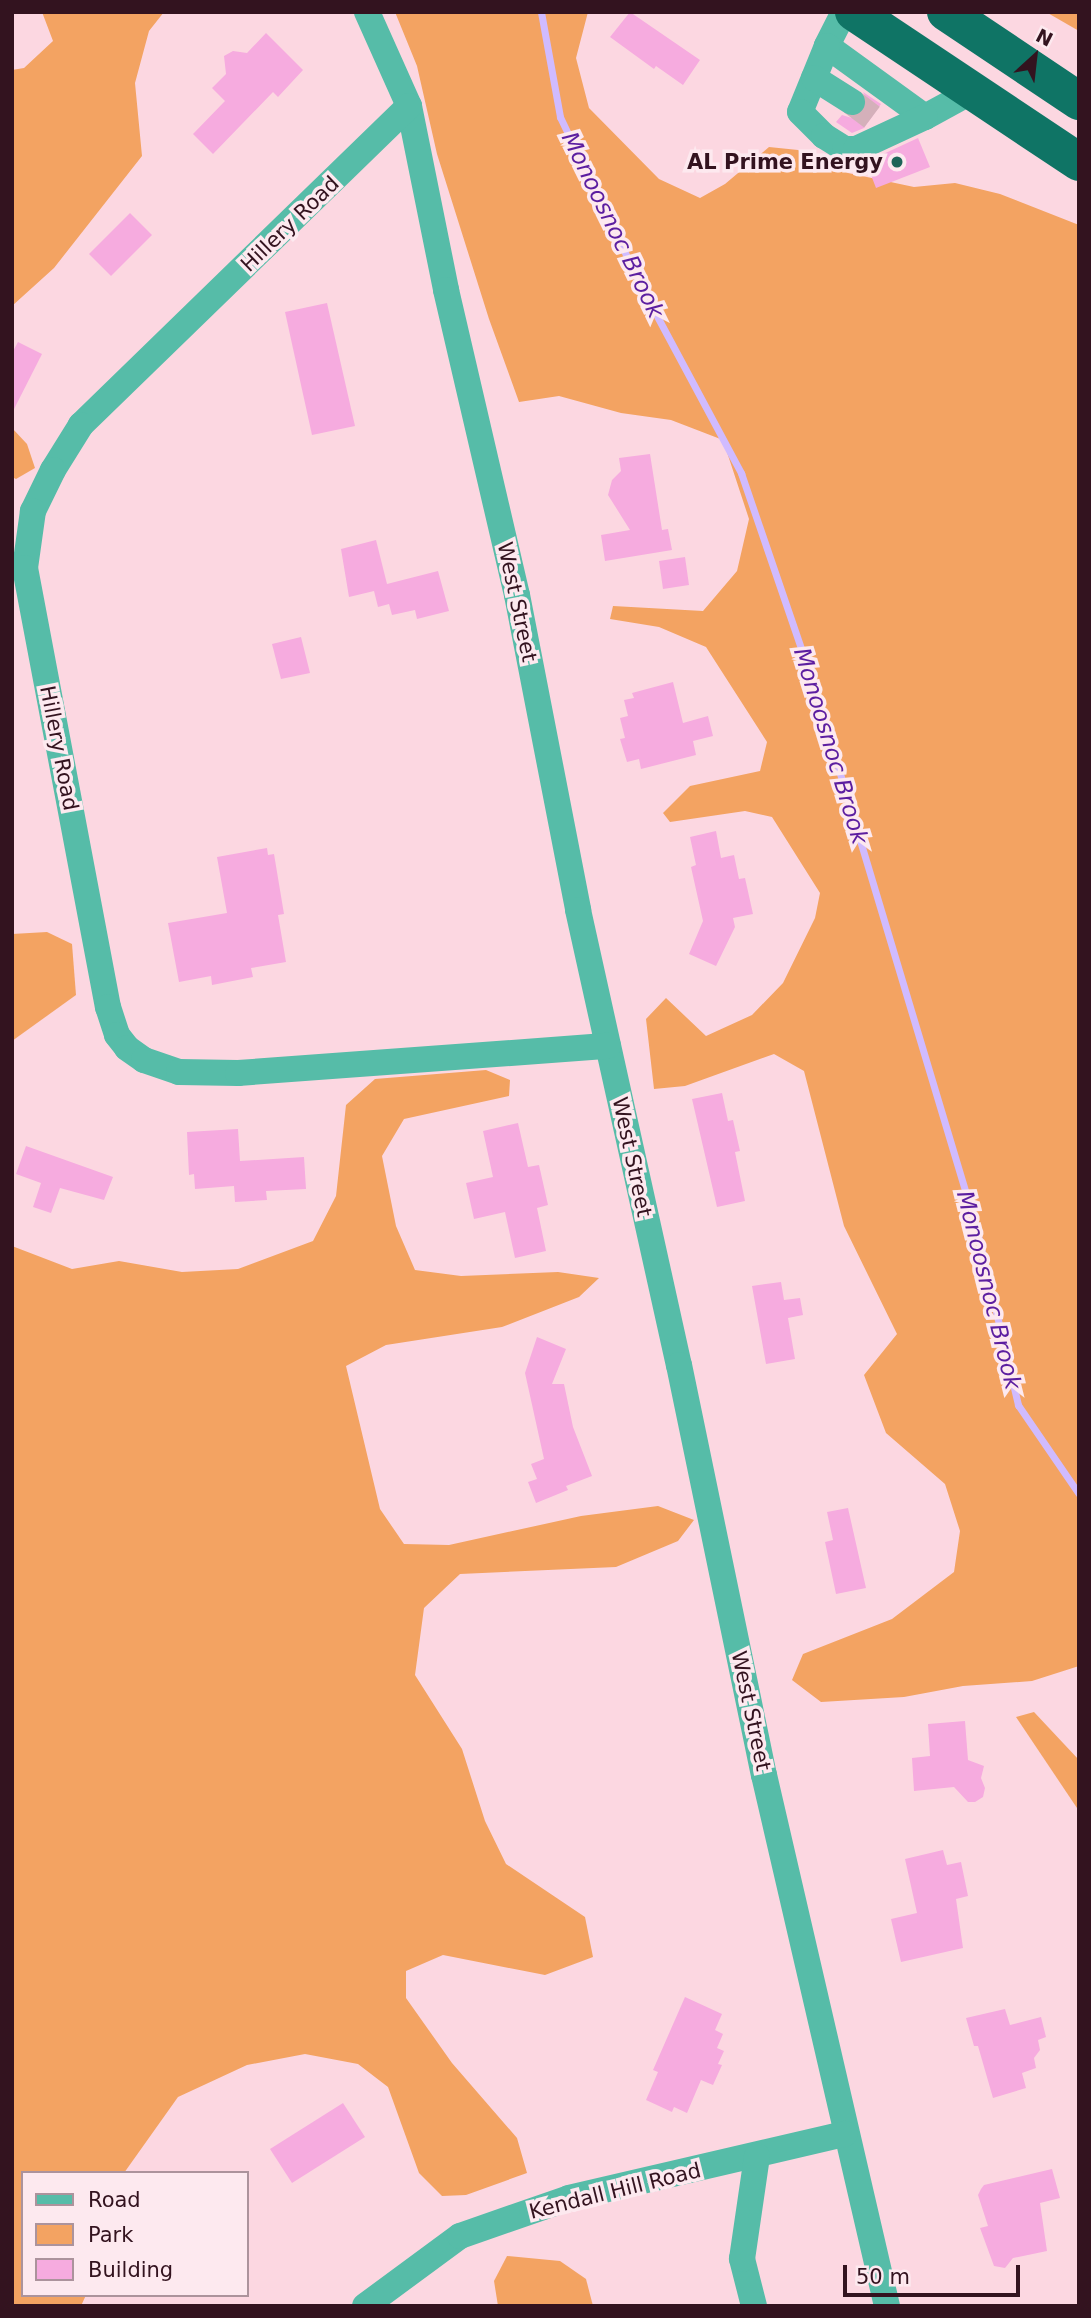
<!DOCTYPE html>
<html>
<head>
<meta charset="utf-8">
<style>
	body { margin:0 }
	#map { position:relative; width:1091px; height:2318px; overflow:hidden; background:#fcd7e1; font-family:"DejaVu Sans",sans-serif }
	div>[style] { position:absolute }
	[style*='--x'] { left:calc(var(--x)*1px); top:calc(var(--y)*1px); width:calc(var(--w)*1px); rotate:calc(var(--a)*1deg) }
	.green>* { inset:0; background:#f3a362 }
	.stream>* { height:7px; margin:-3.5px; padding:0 3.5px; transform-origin:3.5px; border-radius:3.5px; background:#d0bbff }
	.building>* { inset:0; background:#f6abdf }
	.minor-tunnel>* { height:26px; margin-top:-13px; transform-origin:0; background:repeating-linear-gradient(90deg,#d4b0ba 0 26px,transparent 0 39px) }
	.minor>* { height:26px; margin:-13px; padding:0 13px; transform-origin:13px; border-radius:13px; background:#56bca8 }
	.highway>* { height:38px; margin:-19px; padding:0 19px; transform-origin:19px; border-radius:19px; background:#0f7465 }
	.dots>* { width:19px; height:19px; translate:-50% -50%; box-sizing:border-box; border:4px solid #fde9ef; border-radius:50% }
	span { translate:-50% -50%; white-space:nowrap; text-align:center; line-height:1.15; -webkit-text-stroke:7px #fde9ef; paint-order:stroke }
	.poi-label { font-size:21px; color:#33131f; font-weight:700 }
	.right { translate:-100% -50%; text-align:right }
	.street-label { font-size:21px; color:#33131f }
	.water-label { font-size:23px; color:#5c1ea0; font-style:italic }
	.frame { position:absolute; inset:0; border:14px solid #33131f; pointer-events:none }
	.legend { position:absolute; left:21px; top:2171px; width:228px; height:126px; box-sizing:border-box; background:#fde9ef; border:2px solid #ac939c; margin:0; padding:9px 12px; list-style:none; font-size:21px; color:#33131f }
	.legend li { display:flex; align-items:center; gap:14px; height:35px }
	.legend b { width:35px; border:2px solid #ac939c }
	.north { position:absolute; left:1000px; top:21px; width:70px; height:70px; -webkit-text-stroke:5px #fde9ef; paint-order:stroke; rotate:27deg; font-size:19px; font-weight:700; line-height:28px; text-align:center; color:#33131f }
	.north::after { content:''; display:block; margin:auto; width:24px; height:32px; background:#33131f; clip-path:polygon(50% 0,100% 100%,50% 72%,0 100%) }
	.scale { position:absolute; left:843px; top:2265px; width:177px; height:32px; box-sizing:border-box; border:4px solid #33131f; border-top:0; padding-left:9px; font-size:21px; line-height:24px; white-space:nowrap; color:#33131f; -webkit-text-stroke:5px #fde9ef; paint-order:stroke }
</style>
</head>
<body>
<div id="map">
	<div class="green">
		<div style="clip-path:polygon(42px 12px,164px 12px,149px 31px,135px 83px,142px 156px,54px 268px,12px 306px,12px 70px,24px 68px,53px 41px)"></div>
		<div style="clip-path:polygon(395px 12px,588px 12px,576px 58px,589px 108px,659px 179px,700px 198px,725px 184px,769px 147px,798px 150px,848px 173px,914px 187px,955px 183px,1000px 194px,1079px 225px,1079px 1666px,1032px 1681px,963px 1686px,904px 1697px,821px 1702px,792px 1680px,803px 1654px,892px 1619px,954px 1572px,960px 1531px,945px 1484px,886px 1433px,864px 1375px,897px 1334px,844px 1226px,804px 1071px,774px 1054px,685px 1086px,654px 1089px,646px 1019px,666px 998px,706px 1036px,752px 1015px,783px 983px,815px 918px,820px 893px,772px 817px,745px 811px,670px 822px,663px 813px,690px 786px,760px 771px,767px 742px,706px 647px,659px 627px,610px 619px,613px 606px,703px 611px,737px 571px,749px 519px,723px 440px,671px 420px,621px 413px,559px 396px,519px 402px,489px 319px,437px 154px,417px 66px)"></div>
		<div style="clip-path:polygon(1046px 12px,1079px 12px,1079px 31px)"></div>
		<div style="clip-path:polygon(12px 428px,27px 444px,35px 468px,16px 479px,12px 477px)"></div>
		<div style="clip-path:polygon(47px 932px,72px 944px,76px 995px,12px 1041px,12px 934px)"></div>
		<div style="clip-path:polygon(486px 1070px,510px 1080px,509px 1096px,404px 1119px,382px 1156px,396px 1226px,415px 1270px,461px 1276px,558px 1272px,599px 1278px,579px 1297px,502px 1327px,386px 1345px,346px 1366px,380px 1509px,404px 1544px,449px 1545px,581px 1516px,658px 1506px,694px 1520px,678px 1541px,616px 1567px,460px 1574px,424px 1608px,415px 1675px,462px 1749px,485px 1821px,506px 1864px,585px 1917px,593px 1957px,545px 1975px,443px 1955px,406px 1971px,406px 1998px,452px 2063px,517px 2138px,527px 2173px,466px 2195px,442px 2196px,419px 2173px,388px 2087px,358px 2064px,305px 2054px,247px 2065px,178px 2097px,124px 2173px,23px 2173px,23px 2295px,86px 2295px,81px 2306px,12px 2306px,12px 1246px,72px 1269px,119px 1261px,182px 1272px,238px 1269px,313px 1241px,336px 1196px,346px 1105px,375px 1079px)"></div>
		<div style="clip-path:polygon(1034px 1712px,1079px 1760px,1079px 1811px,1016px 1717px)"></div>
		<div style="clip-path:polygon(507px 2256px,560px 2261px,586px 2279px,593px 2306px,498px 2306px,494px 2281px)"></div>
	</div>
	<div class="stream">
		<div style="--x:541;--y:12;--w:107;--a:79.7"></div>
		<div style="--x:560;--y:117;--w:192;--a:64.4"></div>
		<div style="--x:643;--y:290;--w:208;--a:61.8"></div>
		<div style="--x:741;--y:473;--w:216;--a:71.1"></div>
		<div style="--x:811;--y:677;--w:574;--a:73.3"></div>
		<div style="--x:976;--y:1227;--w:183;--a:76.7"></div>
		<div style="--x:1018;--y:1405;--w:108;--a:55.6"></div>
	</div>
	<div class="building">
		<div style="clip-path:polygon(630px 12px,700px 60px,683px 85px,656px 66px,654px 69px,610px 37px)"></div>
		<div style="clip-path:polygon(266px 33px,303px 70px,278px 97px,273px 92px,213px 154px,193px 134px,225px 101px,212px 88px,226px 74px,224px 56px,233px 51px,247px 53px)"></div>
		<div style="clip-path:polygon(863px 92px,881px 104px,864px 128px,852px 133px,836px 122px,842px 115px,852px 118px,865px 111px,868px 102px)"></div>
		<div style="clip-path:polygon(918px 138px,930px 167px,876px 188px,866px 162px)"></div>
		<div style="clip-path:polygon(130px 213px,152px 235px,111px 276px,89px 254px)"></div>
		<div style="clip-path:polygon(327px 303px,355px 426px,312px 435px,285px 312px)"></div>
		<div style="clip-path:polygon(18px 342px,42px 354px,12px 413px,12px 353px)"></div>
		<div style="clip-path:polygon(650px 454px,662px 530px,668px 529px,672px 550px,605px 561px,601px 535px,630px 530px,608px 495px,612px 480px,621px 471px,619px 458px)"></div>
		<div style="clip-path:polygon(376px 540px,387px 584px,438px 571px,449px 611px,417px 619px,415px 610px,392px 615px,389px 604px,378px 607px,374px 591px,349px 597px,341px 549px)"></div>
		<div style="clip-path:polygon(685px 557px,689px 585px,663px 589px,659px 561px)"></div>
		<div style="clip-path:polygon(301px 637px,310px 673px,281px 679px,272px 644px)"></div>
		<div style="clip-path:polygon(673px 682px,683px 723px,708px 716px,713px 736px,693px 741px,696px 755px,641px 769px,639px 759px,627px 762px,620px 739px,625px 738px,620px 718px,628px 716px,624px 700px,634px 698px,632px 693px)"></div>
		<div style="clip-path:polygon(716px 831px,721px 858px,734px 855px,739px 879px,745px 878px,753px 914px,733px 918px,735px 927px,716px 966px,689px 954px,703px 921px,691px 867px,696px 865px,690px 837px)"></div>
		<div style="clip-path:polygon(267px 848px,268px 855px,274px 854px,284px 914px,278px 915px,286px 962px,251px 968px,253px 977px,212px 985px,211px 976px,179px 982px,168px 923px,227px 913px,217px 857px)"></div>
		<div style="clip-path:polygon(722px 1093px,728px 1121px,733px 1120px,740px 1151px,735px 1152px,745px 1201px,717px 1207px,692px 1099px)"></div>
		<div style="clip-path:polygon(518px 1123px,528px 1167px,539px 1165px,548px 1205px,537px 1208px,546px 1251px,515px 1258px,505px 1212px,474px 1219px,466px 1183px,493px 1177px,483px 1131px)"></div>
		<div style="clip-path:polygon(238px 1129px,240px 1161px,304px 1157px,306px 1189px,266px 1191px,267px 1200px,235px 1202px,234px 1186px,195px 1189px,194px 1174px,189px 1175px,187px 1132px)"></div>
		<div style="clip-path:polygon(26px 1146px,113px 1177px,104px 1200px,60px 1188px,51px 1213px,33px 1207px,41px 1183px,16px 1174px)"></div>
		<div style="clip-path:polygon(781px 1282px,784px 1300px,800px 1298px,803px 1315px,788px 1318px,795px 1359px,766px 1364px,752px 1286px)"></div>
		<div style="clip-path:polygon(537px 1337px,566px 1349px,552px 1384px,564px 1384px,573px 1427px,592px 1476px,566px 1486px,568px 1490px,536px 1503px,528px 1482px,537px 1479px,531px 1464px,544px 1459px,525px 1373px)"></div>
		<div style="clip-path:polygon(848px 1508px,866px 1588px,836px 1594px,825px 1542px,833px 1540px,827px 1512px)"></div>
		<div style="clip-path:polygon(965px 1721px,968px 1760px,984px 1766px,981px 1778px,985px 1788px,983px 1797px,975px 1802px,968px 1802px,954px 1787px,914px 1791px,912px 1758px,930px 1756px,928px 1724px)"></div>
		<div style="clip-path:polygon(943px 1850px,947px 1865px,961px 1862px,968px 1896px,956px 1899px,963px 1948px,901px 1962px,891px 1919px,917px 1913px,905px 1859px)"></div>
		<div style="clip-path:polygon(685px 1997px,722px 2014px,715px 2030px,723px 2034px,717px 2048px,724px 2051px,718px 2064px,722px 2065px,713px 2085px,701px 2080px,687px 2113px,674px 2107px,672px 2112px,646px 2100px,658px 2072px,653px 2070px)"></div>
		<div style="clip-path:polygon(1005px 2009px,1010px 2025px,1041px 2017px,1046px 2037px,1038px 2040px,1040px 2050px,1034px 2058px,1036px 2068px,1022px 2073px,1026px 2088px,993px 2098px,978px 2046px,974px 2046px,966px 2018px)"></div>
		<div style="clip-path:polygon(343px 2103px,365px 2137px,292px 2183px,270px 2149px)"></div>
		<div style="clip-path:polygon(1052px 2169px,1060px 2198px,1040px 2203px,1047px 2251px,1013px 2258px,1005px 2268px,994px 2266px,980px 2228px,988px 2226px,978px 2195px,981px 2189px,984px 2185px)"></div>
	</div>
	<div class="minor-tunnel">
		<div style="--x:852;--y:102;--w:25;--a:37"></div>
	</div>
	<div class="minor">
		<div style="--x:367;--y:12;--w:103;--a:65.9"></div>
		<div style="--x:409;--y:106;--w:188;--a:78.6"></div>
		<div style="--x:446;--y:290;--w:313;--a:76.9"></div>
		<div style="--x:517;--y:595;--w:321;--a:79"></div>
		<div style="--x:578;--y:910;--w:466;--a:77.5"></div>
		<div style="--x:679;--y:1365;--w:419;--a:78.3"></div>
		<div style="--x:764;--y:1775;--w:545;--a:76.96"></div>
		<div style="--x:844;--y:12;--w:38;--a:117"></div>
		<div style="--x:827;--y:46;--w:121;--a:35.9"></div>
		<div style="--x:925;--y:117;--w:52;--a:-28.5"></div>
		<div style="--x:827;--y:46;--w:71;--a:112.2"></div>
		<div style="--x:800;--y:112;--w:34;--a:45"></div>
		<div style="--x:824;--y:136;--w:25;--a:32"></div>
		<div style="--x:845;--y:149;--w:11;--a:0"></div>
		<div style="--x:856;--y:149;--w:76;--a:-24.9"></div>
		<div style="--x:814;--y:78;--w:45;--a:32.3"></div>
		<div style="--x:409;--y:106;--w:458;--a:135.8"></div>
		<div style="--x:81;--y:425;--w:53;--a:121.9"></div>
		<div style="--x:53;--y:470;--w:46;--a:116"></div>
		<div style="--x:33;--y:511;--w:58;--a:98"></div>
		<div style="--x:25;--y:568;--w:447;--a:79.3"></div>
		<div style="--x:108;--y:1007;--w:29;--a:72"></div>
		<div style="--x:117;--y:1035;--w:16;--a:52"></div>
		<div style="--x:127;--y:1048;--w:21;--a:35"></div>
		<div style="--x:144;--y:1060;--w:37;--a:19"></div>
		<div style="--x:179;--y:1072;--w:59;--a:1"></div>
		<div style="--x:238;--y:1073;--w:371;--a:-4.2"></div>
		<div style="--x:365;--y:2306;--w:118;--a:-36.4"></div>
		<div style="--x:460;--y:2236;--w:115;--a:-19.2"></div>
		<div style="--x:569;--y:2198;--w:283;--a:-13.1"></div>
		<div style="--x:754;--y:2306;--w:49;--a:-104.3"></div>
		<div style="--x:742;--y:2259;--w:104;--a:-81.7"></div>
	</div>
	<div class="highway">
		<div style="--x:854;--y:12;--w:270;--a:33.7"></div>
		<div style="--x:946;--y:12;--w:160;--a:33.8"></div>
	</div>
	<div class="dots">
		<div style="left:897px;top:162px;background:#1d6458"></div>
	</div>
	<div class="poi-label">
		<span class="right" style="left:883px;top:162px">AL Prime Energy</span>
	</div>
	<div class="street-label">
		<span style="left:290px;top:224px;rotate:-44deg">Hillery Road</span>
		<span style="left:517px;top:602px;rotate:78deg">West Street</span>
		<span style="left:59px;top:748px;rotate:79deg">Hillery Road</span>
		<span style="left:632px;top:1157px;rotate:78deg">West Street</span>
		<span style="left:751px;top:1711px;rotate:78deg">West Street</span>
		<span style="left:615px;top:2191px;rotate:-14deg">Kendall Hill Road</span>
	</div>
	<div class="water-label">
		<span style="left:613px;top:225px;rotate:64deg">Monoosnoc Brook</span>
		<span style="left:831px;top:746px;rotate:73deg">Monoosnoc Brook</span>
		<span style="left:989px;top:1290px;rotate:76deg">Monoosnoc Brook</span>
	</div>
	<div class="frame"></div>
	<ul class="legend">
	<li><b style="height:9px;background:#56bca8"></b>Road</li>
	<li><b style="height:19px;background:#f3a362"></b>Park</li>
	<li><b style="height:19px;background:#f6abdf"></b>Building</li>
	</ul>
	<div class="north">N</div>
	<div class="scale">50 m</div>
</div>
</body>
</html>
